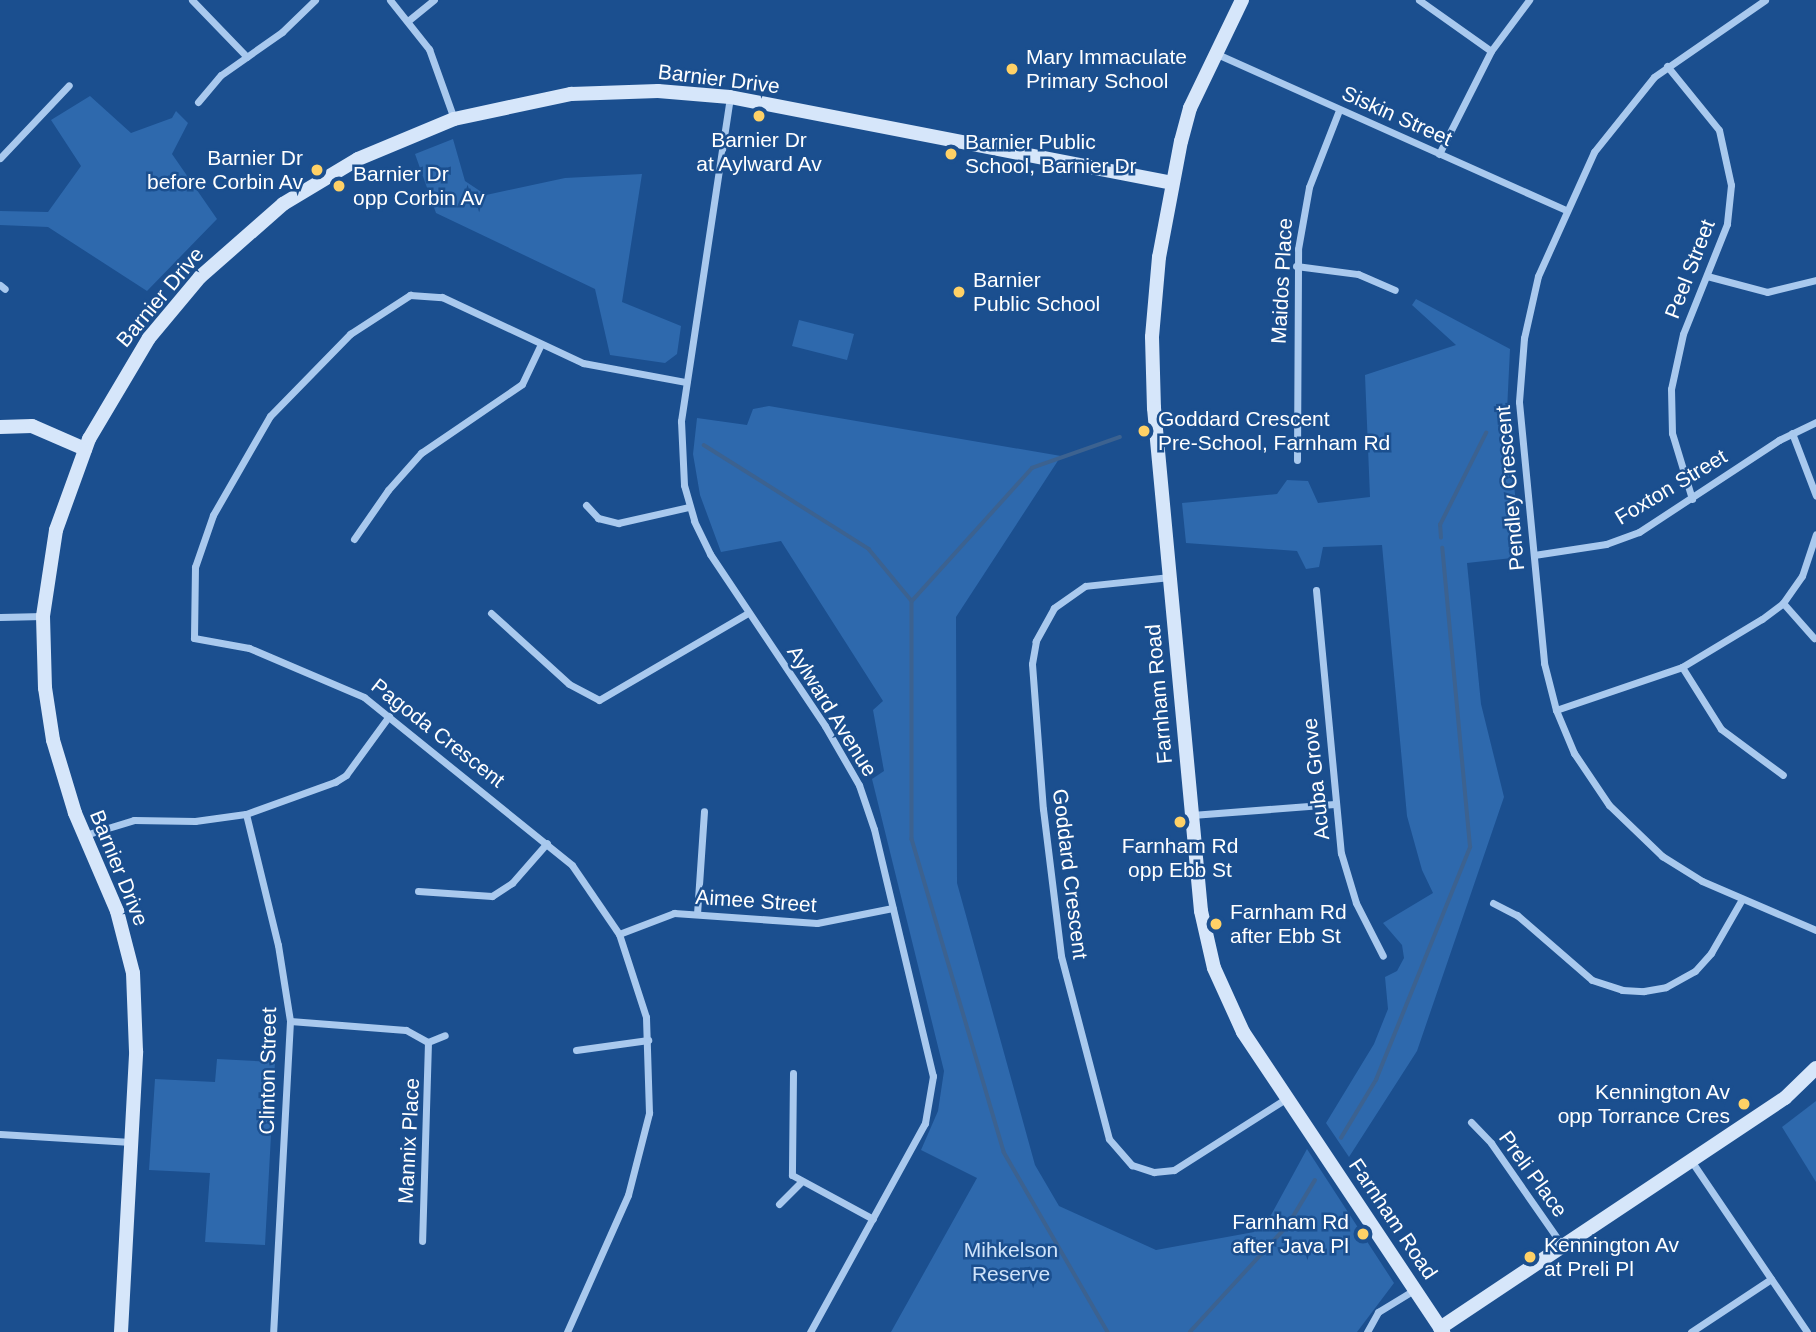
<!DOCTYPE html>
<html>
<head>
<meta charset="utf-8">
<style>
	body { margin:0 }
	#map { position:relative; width:1816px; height:1332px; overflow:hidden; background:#1b4f8f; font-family:Arial,sans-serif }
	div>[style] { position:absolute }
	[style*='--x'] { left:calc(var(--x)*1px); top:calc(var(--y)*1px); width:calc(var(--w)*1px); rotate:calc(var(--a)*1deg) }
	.green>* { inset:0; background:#2e69ad }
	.stream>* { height:3.5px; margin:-1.75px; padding:0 1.75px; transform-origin:1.75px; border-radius:1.75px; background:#3c6290 }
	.street>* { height:7px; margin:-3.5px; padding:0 3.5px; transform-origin:3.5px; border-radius:3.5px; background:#a9c9ee }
	.secondary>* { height:14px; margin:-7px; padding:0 7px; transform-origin:7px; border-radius:7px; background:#d6e6fa }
	.dots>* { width:19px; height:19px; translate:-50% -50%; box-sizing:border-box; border:4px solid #1b4f8f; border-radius:50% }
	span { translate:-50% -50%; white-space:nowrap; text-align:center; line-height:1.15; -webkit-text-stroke:5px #1b4f8f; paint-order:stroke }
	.poi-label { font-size:21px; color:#fff }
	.left { translate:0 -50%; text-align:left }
	.right { translate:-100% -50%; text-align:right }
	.street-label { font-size:21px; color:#fff }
	.park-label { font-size:21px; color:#cfe3fa }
</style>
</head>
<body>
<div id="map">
	<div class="green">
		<div style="clip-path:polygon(90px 96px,131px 133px,172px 118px,176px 111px,188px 123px,172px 154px,217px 219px,147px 291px,48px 227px,0 225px,0 211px,48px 212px,81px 166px,51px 120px)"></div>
		<div style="clip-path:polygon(453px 139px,465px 181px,486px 195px,565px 178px,642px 174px,622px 302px,681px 326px,677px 354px,665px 363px,610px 355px,595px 289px,436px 213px,415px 154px)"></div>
		<div style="clip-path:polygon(1416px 299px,1510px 349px,1507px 411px,1521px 557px,1467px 563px,1481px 704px,1504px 797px,1417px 1051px,1349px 1157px,1326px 1123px,1374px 1044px,1388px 1009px,1385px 977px,1397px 971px,1404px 958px,1402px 945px,1383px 923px,1433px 893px,1422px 870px,1407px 816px,1382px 545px,1323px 547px,1319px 567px,1306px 569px,1297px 551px,1186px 543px,1182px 503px,1277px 494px,1287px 480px,1308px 481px,1318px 503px,1370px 497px,1365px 375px,1456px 345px,1412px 305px)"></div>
		<div style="clip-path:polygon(799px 320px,854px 334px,847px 360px,792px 346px)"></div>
		<div style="clip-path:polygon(769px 406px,1061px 456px,956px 617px,957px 883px,1035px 1165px,1059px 1206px,1156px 1250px,1254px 1232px,1271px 1215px,1307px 1149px,1394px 1283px,1357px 1332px,891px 1332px,977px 1178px,921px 1150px,938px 1111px,944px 1071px,872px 779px,884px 771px,873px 710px,883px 701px,781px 541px,721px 552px,700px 495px,693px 454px,697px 418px,747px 425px,753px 409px)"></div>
		<div style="clip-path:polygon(217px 1059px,275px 1062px,265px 1245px,205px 1242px,210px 1173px,149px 1170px,155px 1079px,215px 1082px)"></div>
		<div style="clip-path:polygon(1816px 1101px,1816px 1182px,1782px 1127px)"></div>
	</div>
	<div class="stream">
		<div style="--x:704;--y:445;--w:195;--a:32.2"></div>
		<div style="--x:869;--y:549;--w:67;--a:50.4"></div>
		<div style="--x:912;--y:601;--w:238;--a:90"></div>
		<div style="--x:912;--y:839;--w:326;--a:73.6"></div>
		<div style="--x:1004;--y:1152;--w:208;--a:60"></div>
		<div style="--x:1441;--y:538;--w:13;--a:-94"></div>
		<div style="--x:1440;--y:525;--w:103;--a:-63.4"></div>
		<div style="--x:912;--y:601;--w:179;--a:-47.9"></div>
		<div style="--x:1032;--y:468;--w:93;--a:-19.4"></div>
		<div style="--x:1341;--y:1138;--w:68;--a:-58.9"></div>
		<div style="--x:1376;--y:1080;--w:251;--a:-68"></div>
		<div style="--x:1470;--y:847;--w:300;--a:-95.3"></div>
		<div style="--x:1190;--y:1332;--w:145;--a:-47.5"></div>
		<div style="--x:1288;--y:1225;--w:52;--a:-59"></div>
	</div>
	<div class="street">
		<div style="--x:192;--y:0;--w:79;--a:46"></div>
		<div style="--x:390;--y:0;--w:63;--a:51.5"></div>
		<div style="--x:429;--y:49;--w:74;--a:70.3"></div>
		<div style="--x:1419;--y:0;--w:88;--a:35.3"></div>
		<div style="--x:1765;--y:0;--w:135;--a:145.3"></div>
		<div style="--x:1654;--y:77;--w:96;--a:128.7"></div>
		<div style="--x:1594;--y:152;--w:136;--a:114.3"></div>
		<div style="--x:1538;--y:276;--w:64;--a:102.7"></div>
		<div style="--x:1524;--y:338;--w:64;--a:94.5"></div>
		<div style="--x:1519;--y:402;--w:262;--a:84.5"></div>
		<div style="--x:1544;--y:663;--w:49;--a:75.7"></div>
		<div style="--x:1556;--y:710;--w:47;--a:67.3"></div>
		<div style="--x:1574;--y:753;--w:63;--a:56.1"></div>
		<div style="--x:1609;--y:805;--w:74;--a:43.9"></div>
		<div style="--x:1662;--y:856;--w:47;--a:32"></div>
		<div style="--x:1702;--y:881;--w:124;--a:23.3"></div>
		<div style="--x:409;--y:20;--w:32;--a:-39"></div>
		<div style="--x:1217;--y:54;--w:380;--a:24.1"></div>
		<div style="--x:1667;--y:66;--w:82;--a:50.9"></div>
		<div style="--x:1719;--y:130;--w:56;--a:77.7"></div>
		<div style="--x:1731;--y:185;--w:39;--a:96"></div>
		<div style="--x:1727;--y:224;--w:118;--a:111.8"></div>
		<div style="--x:1683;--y:334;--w:56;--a:102.3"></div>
		<div style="--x:1671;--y:389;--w:44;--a:88.7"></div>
		<div style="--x:1672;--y:433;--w:69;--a:73.1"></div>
		<div style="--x:730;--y:97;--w:328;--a:98.6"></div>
		<div style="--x:681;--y:421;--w:64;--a:87.3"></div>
		<div style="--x:684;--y:485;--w:37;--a:74"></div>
		<div style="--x:694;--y:521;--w:37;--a:64"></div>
		<div style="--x:710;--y:554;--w:207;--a:56.2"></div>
		<div style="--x:825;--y:726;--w:68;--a:60"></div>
		<div style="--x:859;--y:785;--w:46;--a:71.2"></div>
		<div style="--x:874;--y:829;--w:254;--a:76.6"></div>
		<div style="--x:933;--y:1076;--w:48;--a:99.7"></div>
		<div style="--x:925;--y:1123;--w:239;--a:118.8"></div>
		<div style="--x:198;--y:102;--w:35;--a:-50"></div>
		<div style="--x:221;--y:75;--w:75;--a:-35.2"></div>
		<div style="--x:282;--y:32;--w:46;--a:-44.1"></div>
		<div style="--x:1439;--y:154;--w:115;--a:-63.2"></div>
		<div style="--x:1491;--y:51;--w:64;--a:-53.3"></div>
		<div style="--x:0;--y:158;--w:100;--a:-46.6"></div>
		<div style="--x:1296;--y:266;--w:63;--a:7.4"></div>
		<div style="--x:1358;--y:274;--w:40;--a:23.4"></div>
		<div style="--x:1707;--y:276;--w:62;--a:14.9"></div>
		<div style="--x:1767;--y:292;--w:50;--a:-13.8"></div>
		<div style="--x:0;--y:285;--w:6;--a:39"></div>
		<div style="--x:1792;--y:433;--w:67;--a:69.1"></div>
		<div style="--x:1297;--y:460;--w:211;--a:-89.7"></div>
		<div style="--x:1298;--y:249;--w:63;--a:-79.9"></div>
		<div style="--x:1309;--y:187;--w:83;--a:-68.7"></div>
		<div style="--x:586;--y:505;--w:18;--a:47"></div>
		<div style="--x:598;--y:518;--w:21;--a:14"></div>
		<div style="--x:618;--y:523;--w:73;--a:-12.7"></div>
		<div style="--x:354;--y:539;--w:60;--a:-55.2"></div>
		<div style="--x:388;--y:490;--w:50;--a:-48.3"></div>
		<div style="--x:421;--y:453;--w:122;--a:-34.3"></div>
		<div style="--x:522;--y:384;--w:44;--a:-64.6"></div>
		<div style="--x:1534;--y:555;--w:73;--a:-8.7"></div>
		<div style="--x:1606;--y:544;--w:35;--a:-20"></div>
		<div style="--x:1639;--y:532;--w:168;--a:-33.3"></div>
		<div style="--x:1779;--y:440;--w:41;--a:-25.9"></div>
		<div style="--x:1170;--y:577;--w:85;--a:174"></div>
		<div style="--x:1085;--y:586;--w:38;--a:145"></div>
		<div style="--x:1054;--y:608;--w:38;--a:119"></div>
		<div style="--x:1036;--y:641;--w:23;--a:100"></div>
		<div style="--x:1032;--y:664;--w:145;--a:85.7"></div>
		<div style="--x:1043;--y:809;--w:148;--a:83"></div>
		<div style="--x:1061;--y:956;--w:189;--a:75.3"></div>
		<div style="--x:1109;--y:1139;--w:35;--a:49"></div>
		<div style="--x:1132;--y:1165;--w:23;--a:18"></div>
		<div style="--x:1154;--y:1172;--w:20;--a:-6"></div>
		<div style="--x:1174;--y:1170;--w:134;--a:-32.5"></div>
		<div style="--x:1316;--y:590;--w:264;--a:84.6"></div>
		<div style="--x:1341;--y:853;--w:52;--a:73.3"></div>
		<div style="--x:1356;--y:903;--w:59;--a:63"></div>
		<div style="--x:1783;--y:603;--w:47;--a:48.5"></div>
		<div style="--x:491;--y:613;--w:105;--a:42.3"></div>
		<div style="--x:569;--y:684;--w:34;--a:28"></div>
		<div style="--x:599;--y:700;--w:173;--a:-30.3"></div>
		<div style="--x:0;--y:617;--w:43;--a:-1.3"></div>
		<div style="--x:1682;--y:667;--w:73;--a:57.8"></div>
		<div style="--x:1721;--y:729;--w:77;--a:36.6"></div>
		<div style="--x:1556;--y:710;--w:133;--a:-18.8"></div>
		<div style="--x:1682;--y:667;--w:93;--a:-31"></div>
		<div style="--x:1762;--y:619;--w:26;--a:-37"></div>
		<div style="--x:1783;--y:603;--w:33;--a:-55"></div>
		<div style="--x:1802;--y:576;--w:44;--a:-71.6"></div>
		<div style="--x:246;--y:814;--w:135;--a:76.3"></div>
		<div style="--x:278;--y:945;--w:77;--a:81"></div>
		<div style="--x:290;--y:1021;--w:311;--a:93.1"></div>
		<div style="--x:1192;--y:815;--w:143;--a:-4.4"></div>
		<div style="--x:85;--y:835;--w:51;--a:-17"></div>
		<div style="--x:134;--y:820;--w:61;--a:0.9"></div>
		<div style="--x:195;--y:821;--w:51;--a:-7.8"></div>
		<div style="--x:246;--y:814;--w:95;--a:-19.8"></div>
		<div style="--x:335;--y:782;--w:13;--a:-32"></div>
		<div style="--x:346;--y:775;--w:73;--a:-53.9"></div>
		<div style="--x:418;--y:891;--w:74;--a:3.9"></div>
		<div style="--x:492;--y:896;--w:24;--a:-33"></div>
		<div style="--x:512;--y:883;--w:53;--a:-48.8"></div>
		<div style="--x:1493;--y:903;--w:27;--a:27"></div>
		<div style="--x:1517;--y:915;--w:99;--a:40.9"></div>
		<div style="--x:1592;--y:980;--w:32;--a:18"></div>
		<div style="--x:1622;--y:990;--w:22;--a:3"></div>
		<div style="--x:1644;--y:991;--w:22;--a:-10"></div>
		<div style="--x:1666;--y:987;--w:33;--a:-29"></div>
		<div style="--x:1695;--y:971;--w:24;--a:-48"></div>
		<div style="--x:1711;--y:953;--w:62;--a:-60.1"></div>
		<div style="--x:697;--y:914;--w:103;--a:-86.1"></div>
		<div style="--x:619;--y:934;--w:59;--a:-20.9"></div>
		<div style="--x:674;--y:913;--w:143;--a:4"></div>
		<div style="--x:817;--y:923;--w:77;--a:-11.2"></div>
		<div style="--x:290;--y:1021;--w:116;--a:4.4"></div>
		<div style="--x:406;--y:1030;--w:25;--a:29"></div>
		<div style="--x:428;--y:1042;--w:199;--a:91.7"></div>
		<div style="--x:428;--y:1042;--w:18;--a:-22"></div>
		<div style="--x:576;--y:1050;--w:73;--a:-7.9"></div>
		<div style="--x:793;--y:1073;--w:102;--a:90.6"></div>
		<div style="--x:792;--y:1175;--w:92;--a:28.5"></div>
		<div style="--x:1471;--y:1122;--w:29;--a:46"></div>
		<div style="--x:1491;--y:1143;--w:128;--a:55.2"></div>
		<div style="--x:0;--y:1134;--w:131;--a:3.5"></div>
		<div style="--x:1692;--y:1162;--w:205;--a:55.9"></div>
		<div style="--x:779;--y:1204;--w:30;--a:-45"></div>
		<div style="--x:567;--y:1332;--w:150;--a:-66"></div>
		<div style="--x:628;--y:1195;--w:85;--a:-75.6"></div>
		<div style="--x:649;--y:1113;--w:96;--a:-91.8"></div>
		<div style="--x:646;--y:1017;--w:87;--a:-108"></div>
		<div style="--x:619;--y:934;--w:83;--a:-124.3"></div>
		<div style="--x:572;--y:865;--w:267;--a:-141.1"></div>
		<div style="--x:364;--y:697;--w:125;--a:-156.9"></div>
		<div style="--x:249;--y:648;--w:56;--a:-169.7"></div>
		<div style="--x:194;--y:638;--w:71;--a:-89.2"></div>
		<div style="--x:195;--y:567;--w:55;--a:-70.9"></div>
		<div style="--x:213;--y:515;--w:114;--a:-60.1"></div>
		<div style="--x:270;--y:416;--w:115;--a:-45.7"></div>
		<div style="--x:350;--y:334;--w:72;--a:-33"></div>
		<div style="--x:410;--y:295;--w:32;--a:4"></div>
		<div style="--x:442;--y:297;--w:156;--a:25.1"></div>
		<div style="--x:583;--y:363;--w:105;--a:10.5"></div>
		<div style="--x:1367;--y:1332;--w:23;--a:-61"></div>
		<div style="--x:1378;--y:1312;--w:42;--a:-31.4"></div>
		<div style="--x:1691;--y:1332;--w:96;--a:-33.5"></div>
	</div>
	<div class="secondary">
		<div style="--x:1242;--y:0;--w:120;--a:115.7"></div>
		<div style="--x:1190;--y:108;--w:34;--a:105"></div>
		<div style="--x:1181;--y:141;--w:118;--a:100.7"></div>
		<div style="--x:1159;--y:257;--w:80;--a:95"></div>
		<div style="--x:1152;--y:337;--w:71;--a:88.4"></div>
		<div style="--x:1154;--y:408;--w:505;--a:84.66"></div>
		<div style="--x:1201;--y:911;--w:58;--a:77.2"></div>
		<div style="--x:1214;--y:968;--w:70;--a:65.6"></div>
		<div style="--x:1243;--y:1032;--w:361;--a:56.3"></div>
		<div style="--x:0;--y:427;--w:32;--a:-2"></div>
		<div style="--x:32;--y:426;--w:58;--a:23.5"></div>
		<div style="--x:1440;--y:1328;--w:415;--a:-33.7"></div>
		<div style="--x:1785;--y:1098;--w:43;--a:-44.1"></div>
		<div style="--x:121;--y:1332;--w:281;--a:-86.9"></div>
		<div style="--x:136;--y:1051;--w:78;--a:-92.2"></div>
		<div style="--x:133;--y:973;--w:64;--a:-104.5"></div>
		<div style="--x:117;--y:911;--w:107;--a:-113.2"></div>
		<div style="--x:75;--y:813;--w:76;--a:-106.8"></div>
		<div style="--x:53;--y:740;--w:53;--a:-98.7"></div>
		<div style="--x:45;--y:688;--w:72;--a:-91.6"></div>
		<div style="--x:43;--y:616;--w:87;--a:-81.4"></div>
		<div style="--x:56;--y:530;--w:97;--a:-70.1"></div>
		<div style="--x:89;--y:439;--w:117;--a:-59.3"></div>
		<div style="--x:149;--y:338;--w:80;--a:-50.1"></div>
		<div style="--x:200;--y:277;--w:111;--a:-41.3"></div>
		<div style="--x:283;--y:204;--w:87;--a:-31"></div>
		<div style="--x:358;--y:159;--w:104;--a:-22.6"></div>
		<div style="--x:454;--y:119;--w:120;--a:-12.1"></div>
		<div style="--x:571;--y:94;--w:87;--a:-2"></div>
		<div style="--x:658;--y:91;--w:72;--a:4.8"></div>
		<div style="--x:730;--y:97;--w:449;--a:11"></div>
	</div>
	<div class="dots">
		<div style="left:1012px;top:69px;background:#ffd166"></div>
		<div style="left:759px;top:116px;background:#ffd166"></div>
		<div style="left:951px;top:154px;background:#ffd166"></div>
		<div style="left:317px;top:170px;background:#ffd166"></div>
		<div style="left:339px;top:186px;background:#ffd166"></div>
		<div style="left:959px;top:292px;background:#ffd166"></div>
		<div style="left:1144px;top:431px;background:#ffd166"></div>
		<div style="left:1180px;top:822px;background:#ffd166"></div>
		<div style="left:1216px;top:924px;background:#ffd166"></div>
		<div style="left:1744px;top:1104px;background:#ffd166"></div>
		<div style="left:1363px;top:1234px;background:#ffd166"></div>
		<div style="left:1530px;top:1257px;background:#ffd166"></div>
	</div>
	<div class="poi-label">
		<span class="left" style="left:1026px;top:69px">Mary Immaculate<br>Primary School</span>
		<span style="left:759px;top:152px">Barnier Dr<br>at Aylward Av</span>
		<span class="left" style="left:965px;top:154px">Barnier Public<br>School, Barnier Dr</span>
		<span class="right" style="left:303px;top:170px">Barnier Dr<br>before Corbin Av</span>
		<span class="left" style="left:353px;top:186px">Barnier Dr<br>opp Corbin Av</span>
		<span class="left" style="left:973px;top:292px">Barnier<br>Public School</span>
		<span class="left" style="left:1158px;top:431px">Goddard Crescent<br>Pre-School, Farnham Rd</span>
		<span style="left:1180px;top:858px">Farnham Rd<br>opp Ebb St</span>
		<span class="left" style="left:1230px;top:924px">Farnham Rd<br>after Ebb St</span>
		<span class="right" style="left:1730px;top:1104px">Kennington Av<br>opp Torrance Cres</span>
		<span class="right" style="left:1349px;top:1234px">Farnham Rd<br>after Java Pl</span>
		<span class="left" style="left:1544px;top:1257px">Kennington Av<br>at Preli Pl</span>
	</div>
	<div class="street-label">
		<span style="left:719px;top:79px;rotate:7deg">Barnier Drive</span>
		<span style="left:1397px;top:116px;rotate:24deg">Siskin Street</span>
		<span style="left:1690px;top:269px;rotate:-69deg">Peel Street</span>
		<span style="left:1282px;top:281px;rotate:-87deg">Maidos Place</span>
		<span style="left:160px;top:297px;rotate:-50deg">Barnier Drive</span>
		<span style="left:1671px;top:487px;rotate:-31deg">Foxton Street</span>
		<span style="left:1510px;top:488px;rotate:-95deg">Pendley Crescent</span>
		<span style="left:1159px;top:694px;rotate:-95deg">Farnham Road</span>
		<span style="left:832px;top:711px;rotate:58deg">Aylward Avenue</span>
		<span style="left:438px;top:733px;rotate:38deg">Pagoda Crescent</span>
		<span style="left:1316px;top:779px;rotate:-96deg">Acuba Grove</span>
		<span style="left:119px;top:868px;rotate:68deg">Barnier Drive</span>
		<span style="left:1070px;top:874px;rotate:83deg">Goddard Crescent</span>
		<span style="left:756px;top:901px;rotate:4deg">Aimee Street</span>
		<span style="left:268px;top:1071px;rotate:-89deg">Clinton Street</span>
		<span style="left:409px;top:1141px;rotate:-87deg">Mannix Place</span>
		<span style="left:1533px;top:1174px;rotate:54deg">Preli Place</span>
		<span style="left:1393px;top:1219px;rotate:56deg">Farnham Road</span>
	</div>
	<div class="park-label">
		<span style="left:1011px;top:1262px">Mihkelson<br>Reserve</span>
	</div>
</div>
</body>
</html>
